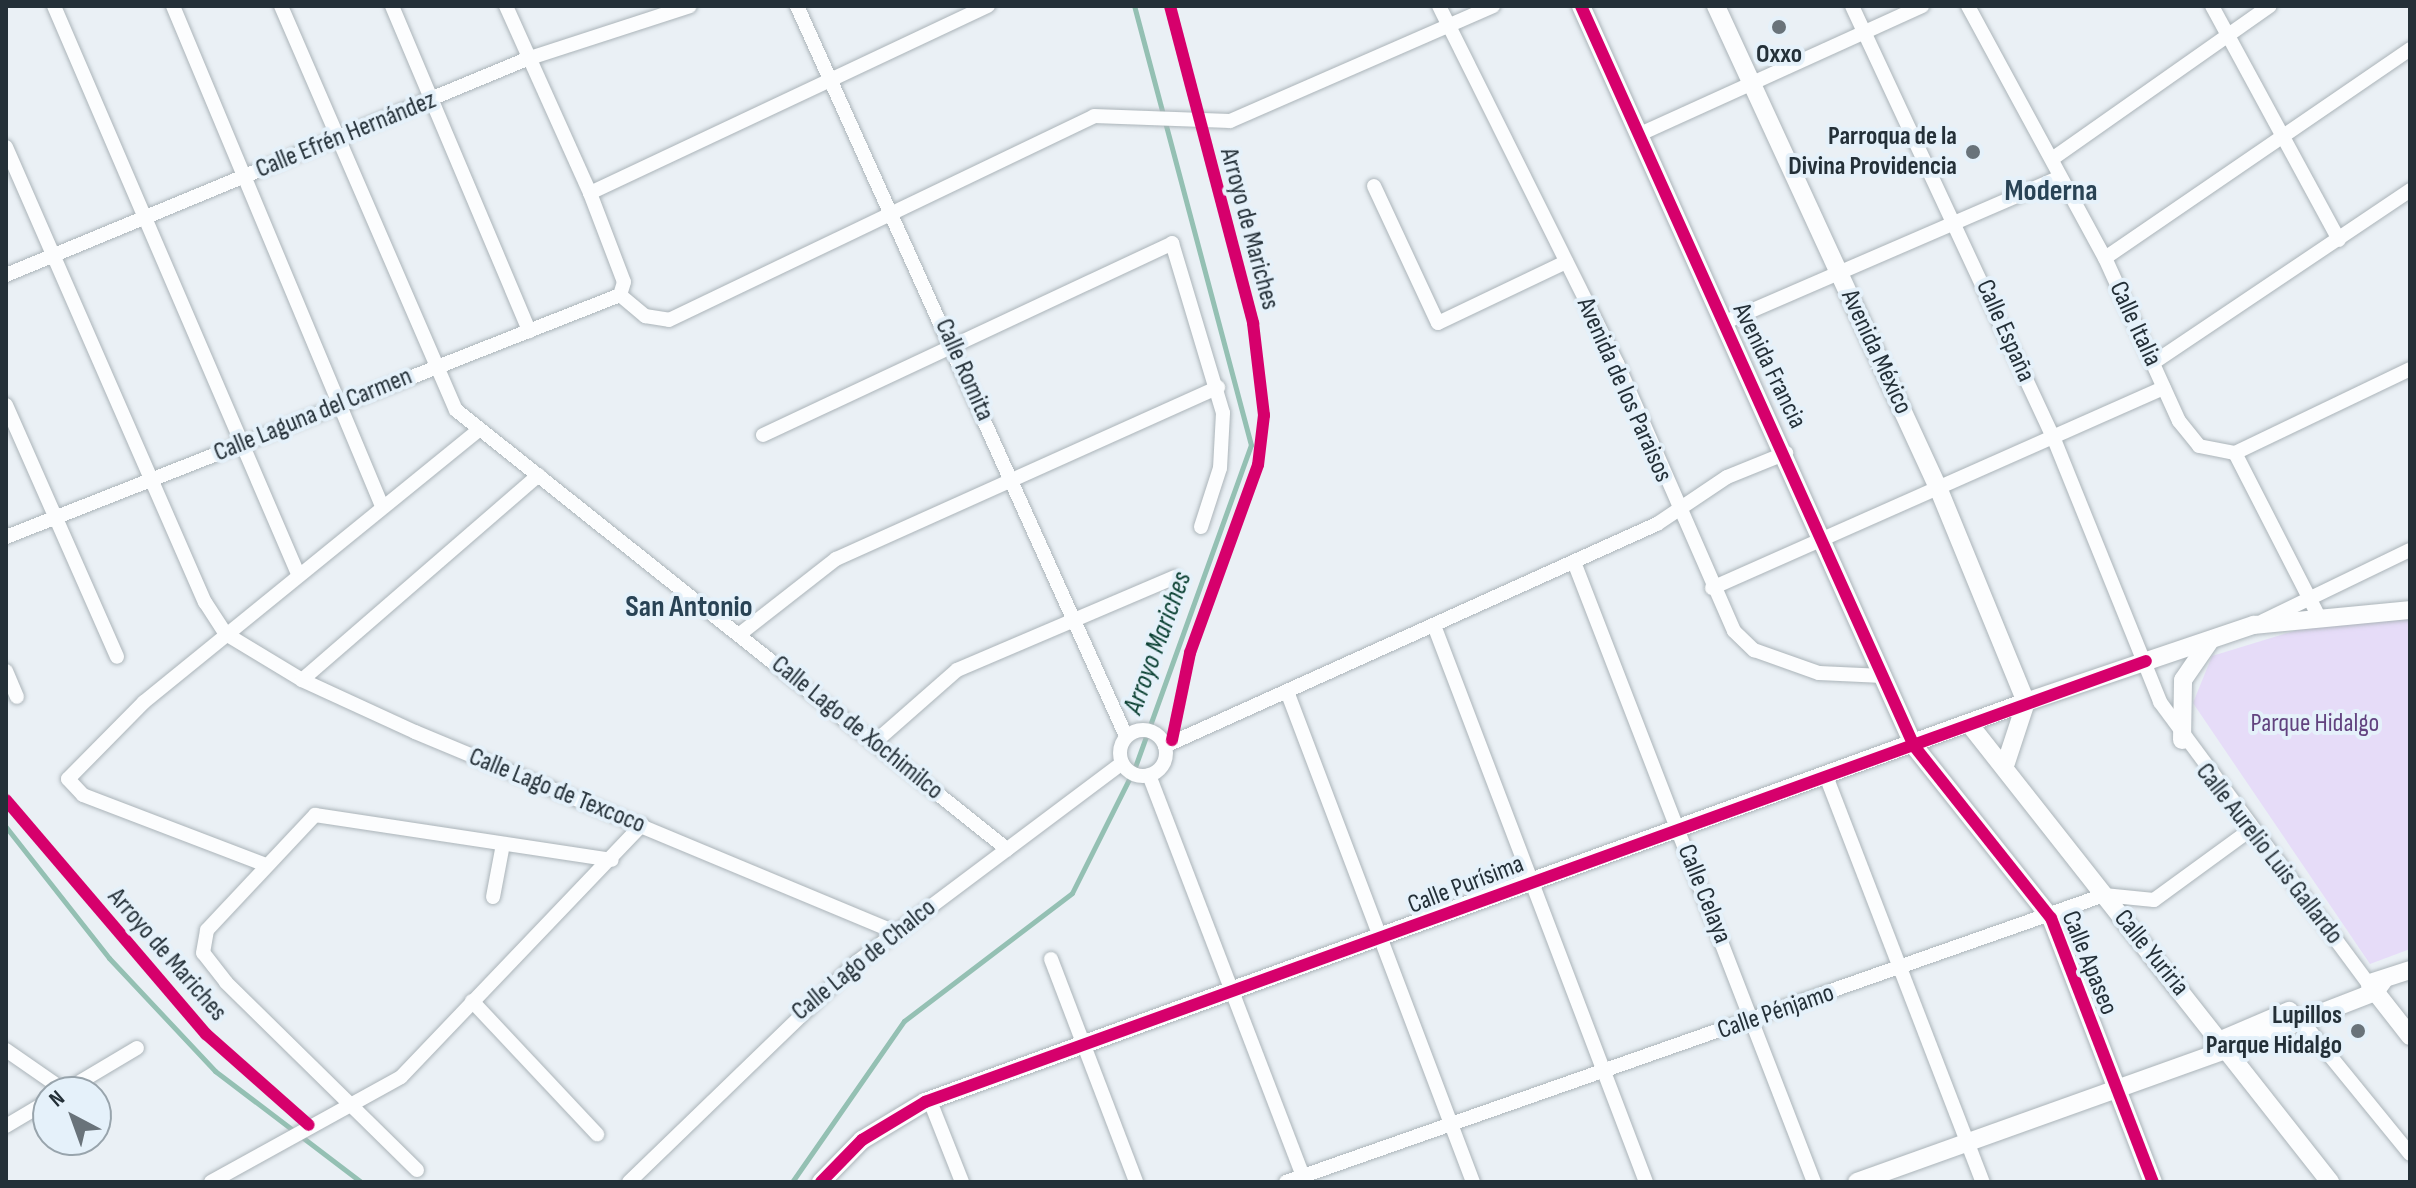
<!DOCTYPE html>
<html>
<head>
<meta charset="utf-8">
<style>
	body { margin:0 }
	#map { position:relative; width:2416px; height:1188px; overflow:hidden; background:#eaf0f5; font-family:"Sofia Sans Condensed",sans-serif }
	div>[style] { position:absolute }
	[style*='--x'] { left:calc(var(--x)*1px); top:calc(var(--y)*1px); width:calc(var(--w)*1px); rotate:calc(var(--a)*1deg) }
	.green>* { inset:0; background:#e6dcf8 }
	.stream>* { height:5px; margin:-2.5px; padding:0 2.5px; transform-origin:2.5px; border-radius:2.5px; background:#94c0b3 }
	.roads { filter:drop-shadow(0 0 2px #abb4b9) drop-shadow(0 0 2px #abb4b9) }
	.minor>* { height:14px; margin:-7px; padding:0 7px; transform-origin:7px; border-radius:7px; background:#fcfdfe }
	.minor>.ring { margin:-7px; padding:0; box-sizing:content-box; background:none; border:14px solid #fcfdfe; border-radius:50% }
	.tertiary>* { height:18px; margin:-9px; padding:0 9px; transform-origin:9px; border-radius:9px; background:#fcfdfe }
	.cycleway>* { height:12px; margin:-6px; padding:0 6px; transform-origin:6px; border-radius:6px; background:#d6006c }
	.dots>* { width:22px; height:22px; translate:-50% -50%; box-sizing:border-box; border:4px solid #e5f1fa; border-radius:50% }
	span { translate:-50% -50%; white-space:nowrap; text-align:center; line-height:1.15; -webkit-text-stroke:8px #e5f1fa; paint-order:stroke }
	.poi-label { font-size:26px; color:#243038; font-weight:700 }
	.right { translate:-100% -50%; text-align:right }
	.street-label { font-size:26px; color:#243038 }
	.park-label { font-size:26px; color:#62437f }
	.water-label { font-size:28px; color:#0a4032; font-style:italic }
	.quarter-label { font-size:30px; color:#294355; font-weight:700 }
	.frame { position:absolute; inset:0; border:8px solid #243038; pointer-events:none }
	.north { position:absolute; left:32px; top:1076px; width:80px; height:80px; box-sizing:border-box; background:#e5f1fa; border:2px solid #98a4ac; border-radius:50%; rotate:319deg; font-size:22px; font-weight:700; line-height:32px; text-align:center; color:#243038 }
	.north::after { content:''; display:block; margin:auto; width:28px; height:36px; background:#69737a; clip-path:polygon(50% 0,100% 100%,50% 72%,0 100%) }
</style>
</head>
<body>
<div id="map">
	<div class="green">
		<div style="clip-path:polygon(2410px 610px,2410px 949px,2370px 964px,2193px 703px,2212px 656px,2304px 628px)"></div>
	</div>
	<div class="stream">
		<div style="--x:6;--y:827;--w:167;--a:51.8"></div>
		<div style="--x:109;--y:958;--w:155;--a:46.8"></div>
		<div style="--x:215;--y:1071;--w:183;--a:37.2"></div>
		<div style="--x:792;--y:1182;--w:196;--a:-55.2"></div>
		<div style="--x:904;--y:1021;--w:211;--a:-37.3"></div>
		<div style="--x:1072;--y:893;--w:141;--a:-63.4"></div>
		<div style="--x:1135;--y:767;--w:342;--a:-70.2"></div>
		<div style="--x:1251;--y:445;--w:454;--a:-104.9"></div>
	</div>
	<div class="roads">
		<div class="minor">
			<div style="--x:54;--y:6;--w:618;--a:66.75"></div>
			<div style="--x:173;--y:6;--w:542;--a:67.32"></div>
			<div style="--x:281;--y:6;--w:440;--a:66.6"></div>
			<div style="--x:456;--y:410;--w:705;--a:38.55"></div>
			<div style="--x:392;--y:6;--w:353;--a:67.1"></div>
			<div style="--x:506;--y:6;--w:205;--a:65.8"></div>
			<div style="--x:590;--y:193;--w:95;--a:69.1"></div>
			<div style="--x:624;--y:282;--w:14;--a:107"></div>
			<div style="--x:797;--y:6;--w:801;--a:65.74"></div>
			<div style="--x:1439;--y:6;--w:399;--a:63.5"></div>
			<div style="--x:1617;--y:363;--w:292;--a:66.4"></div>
			<div style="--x:1734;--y:631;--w:28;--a:44"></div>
			<div style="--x:1754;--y:650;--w:69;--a:19.5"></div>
			<div style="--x:1819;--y:673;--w:64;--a:2.7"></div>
			<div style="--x:1852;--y:6;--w:478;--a:65"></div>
			<div style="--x:2054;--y:439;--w:284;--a:68"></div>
			<div style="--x:2160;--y:702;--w:348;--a:53.5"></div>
			<div style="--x:1968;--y:6;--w:287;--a:61.5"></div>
			<div style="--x:2105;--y:258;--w:179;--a:65.6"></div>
			<div style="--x:2179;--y:421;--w:32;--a:51"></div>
			<div style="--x:2199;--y:446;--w:37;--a:11"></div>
			<div style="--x:2235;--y:453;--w:194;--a:-25.6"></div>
			<div style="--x:2212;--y:6;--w:266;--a:61.5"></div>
			<div style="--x:1638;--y:135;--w:312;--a:-24.4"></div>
			<div style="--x:6;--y:147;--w:497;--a:66.4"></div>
			<div style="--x:205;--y:602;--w:38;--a:57"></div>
			<div style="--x:226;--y:634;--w:89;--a:31.2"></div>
			<div style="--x:302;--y:680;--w:124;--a:24.7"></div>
			<div style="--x:415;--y:732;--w:520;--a:22.62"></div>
			<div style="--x:2052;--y:159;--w:266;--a:-35.1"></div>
			<div style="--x:1374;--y:186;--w:151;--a:65"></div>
			<div style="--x:1438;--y:323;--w:142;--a:-25.5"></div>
			<div style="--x:590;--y:193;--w:440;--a:-25.2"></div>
			<div style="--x:2105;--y:258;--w:370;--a:-34.4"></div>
			<div style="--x:6;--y:275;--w:564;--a:-22.52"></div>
			<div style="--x:527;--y:59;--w:171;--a:-18"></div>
			<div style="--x:620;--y:295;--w:33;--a:40"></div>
			<div style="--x:645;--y:316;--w:24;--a:9"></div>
			<div style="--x:669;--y:320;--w:471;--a:-25.6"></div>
			<div style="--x:1094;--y:116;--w:136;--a:2.1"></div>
			<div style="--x:1230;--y:121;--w:287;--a:-23.6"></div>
			<div style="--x:1723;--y:323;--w:367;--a:-23.4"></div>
			<div style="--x:2153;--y:363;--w:310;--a:-33.9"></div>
			<div style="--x:6;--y:405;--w:275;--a:66.2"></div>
			<div style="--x:763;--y:435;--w:452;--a:-25.1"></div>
			<div style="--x:1172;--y:243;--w:177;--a:73.3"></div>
			<div style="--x:1223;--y:413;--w:55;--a:93.1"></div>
			<div style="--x:1220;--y:468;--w:62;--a:107.9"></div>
			<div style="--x:2235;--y:453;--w:184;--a:62.9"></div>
			<div style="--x:6;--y:537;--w:660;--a:-21.51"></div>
			<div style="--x:1574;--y:562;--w:665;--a:68.84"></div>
			<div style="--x:1712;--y:588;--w:494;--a:-23.9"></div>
			<div style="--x:2263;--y:621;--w:163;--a:-25.8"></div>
			<div style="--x:1435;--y:628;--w:593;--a:69.15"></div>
			<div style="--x:740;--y:634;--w:122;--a:-38"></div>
			<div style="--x:836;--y:559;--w:419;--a:-24.2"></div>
			<div style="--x:6;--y:671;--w:28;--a:67"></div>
			<div style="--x:302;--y:680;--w:313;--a:-40.9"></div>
			<div style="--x:1288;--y:694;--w:522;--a:69.24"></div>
			<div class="ring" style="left:1120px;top:730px;width:32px;height:32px"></div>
			<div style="--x:875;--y:742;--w:109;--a:-41.3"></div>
			<div style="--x:957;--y:670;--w:237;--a:-23.1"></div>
			<div style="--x:1165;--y:746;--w:540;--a:-24.29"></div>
			<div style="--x:1657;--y:524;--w:84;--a:-33.9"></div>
			<div style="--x:1727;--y:477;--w:64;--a:-22.1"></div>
			<div style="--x:1149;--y:775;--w:436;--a:69"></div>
			<div style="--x:1826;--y:776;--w:435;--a:68.9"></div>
			<div style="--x:266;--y:865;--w:196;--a:-159.1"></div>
			<div style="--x:83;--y:795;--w:22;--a:-133"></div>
			<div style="--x:68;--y:779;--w:108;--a:-45.4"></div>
			<div style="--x:144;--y:702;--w:432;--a:-39.1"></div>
			<div style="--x:493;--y:897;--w:54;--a:-79.3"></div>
			<div style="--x:1051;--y:959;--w:239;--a:69.1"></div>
			<div style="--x:472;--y:1001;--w:183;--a:46.8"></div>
			<div style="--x:2300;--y:1019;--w:174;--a:50.8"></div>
			<div style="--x:6;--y:1050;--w:72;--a:34.8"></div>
			<div style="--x:63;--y:1092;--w:86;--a:-30.7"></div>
			<div style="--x:930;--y:1101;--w:87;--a:68.4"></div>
			<div style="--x:6;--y:1126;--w:49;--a:-30.8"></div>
			<div style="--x:417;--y:1170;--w:268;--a:-135.5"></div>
			<div style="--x:226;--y:982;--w:37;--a:-128"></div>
			<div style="--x:203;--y:953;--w:23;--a:-80"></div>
			<div style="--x:207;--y:930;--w:158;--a:-46.8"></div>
			<div style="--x:315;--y:815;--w:300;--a:8.6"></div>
			<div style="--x:211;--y:1182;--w:217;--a:-28.9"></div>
			<div style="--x:401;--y:1077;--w:349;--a:-46.3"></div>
			<div style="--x:629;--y:1182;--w:317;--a:-44"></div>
			<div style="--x:857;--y:962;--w:331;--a:-36.9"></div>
			<div style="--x:1286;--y:1182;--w:867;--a:-19.33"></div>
			<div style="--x:2104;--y:895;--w:50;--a:5.7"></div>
			<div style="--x:2154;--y:900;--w:119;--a:-36.1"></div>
		</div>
		<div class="tertiary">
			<div style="--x:1581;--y:6;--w:811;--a:65.77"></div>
			<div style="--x:1914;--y:746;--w:220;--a:51.5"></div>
			<div style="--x:2051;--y:918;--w:283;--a:68.9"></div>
			<div style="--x:1716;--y:6;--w:533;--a:65.26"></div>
			<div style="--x:1939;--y:490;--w:229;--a:67.7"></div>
			<div style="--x:2026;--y:702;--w:64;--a:108.2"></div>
			<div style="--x:1970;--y:725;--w:582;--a:51.77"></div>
			<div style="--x:2182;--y:740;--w:60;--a:-89"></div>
			<div style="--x:2183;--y:680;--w:46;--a:-55.6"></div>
			<div style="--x:2373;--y:982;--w:39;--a:-18"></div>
			<div style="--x:2370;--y:985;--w:65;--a:51.9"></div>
			<div style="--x:2214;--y:1043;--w:82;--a:-23.1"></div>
			<div style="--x:821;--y:1182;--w:59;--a:-45.7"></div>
			<div style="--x:862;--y:1140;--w:74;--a:-31.1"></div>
			<div style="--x:925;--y:1102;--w:1171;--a:-19.97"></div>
			<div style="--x:2026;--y:702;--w:241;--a:-18.7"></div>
			<div style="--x:2254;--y:625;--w:157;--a:-5.5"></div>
			<div style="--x:1857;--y:1182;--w:394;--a:-19.7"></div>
			<div style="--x:2228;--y:1049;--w:158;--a:-21.2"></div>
			<div style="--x:2375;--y:992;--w:14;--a:-54"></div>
		</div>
	</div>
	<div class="cycleway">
		<div style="--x:1170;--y:6;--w:328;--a:75.3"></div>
		<div style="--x:1253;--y:323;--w:93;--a:83.2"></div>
		<div style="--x:1264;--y:415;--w:50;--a:96.8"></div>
		<div style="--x:1258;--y:465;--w:200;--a:109.9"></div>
		<div style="--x:1190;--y:653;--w:89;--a:101.7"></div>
		<div style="--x:1581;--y:6;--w:811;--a:65.77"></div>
		<div style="--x:1914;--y:746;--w:220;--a:51.5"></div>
		<div style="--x:2051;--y:918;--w:283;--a:68.9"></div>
		<div style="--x:6;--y:800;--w:308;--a:49.5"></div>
		<div style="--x:206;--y:1034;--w:137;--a:41.5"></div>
		<div style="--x:821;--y:1182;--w:59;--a:-45.7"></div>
		<div style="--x:862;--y:1140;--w:74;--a:-31.1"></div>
		<div style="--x:925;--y:1102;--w:1298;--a:-19.86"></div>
	</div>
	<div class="dots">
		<div style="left:1779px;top:27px;background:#69737a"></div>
		<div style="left:1973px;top:152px;background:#69737a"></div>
		<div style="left:2358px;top:1031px;background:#69737a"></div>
	</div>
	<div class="poi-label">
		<span style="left:1779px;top:55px">Oxxo</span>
		<span class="right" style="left:1957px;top:152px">Parroqua de la<br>Divina Providencia</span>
		<span class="right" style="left:2342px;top:1031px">Lupillos<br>Parque Hidalgo</span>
	</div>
	<div class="street-label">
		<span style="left:346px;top:135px;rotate:-22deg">Calle Efrén Hernández</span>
		<span style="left:1249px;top:229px;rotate:75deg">Arroyo de Mariches</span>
		<span style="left:2135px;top:324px;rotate:65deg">Calle Italia</span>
		<span style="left:2005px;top:331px;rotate:66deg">Calle España</span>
		<span style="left:1876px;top:352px;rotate:65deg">Avenida México</span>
		<span style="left:1769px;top:366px;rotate:64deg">Avenida Francia</span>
		<span style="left:964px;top:370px;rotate:66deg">Calle Romita</span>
		<span style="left:1624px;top:390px;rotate:66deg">Avenida de los Paraisos</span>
		<span style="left:313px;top:415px;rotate:-22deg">Calle Laguna del Carmen</span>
		<span style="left:857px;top:728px;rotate:39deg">Calle Lago de Xochimilco</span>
		<span style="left:557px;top:791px;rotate:22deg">Calle Lago de Texcoco</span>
		<span style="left:2269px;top:854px;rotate:52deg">Calle Aurelio Luis Gallardo</span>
		<span style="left:1466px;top:885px;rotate:-21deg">Calle Purísima</span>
		<span style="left:1704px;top:894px;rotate:68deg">Calle Celaya</span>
		<span style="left:2151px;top:953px;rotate:51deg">Calle Yuriria</span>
		<span style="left:167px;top:955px;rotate:49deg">Arroyo de Mariches</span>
		<span style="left:864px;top:960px;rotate:-39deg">Calle Lago de Chalco</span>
		<span style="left:2089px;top:963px;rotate:68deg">Calle Apaseo</span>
		<span style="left:1776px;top:1012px;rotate:-19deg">Calle Pénjamo</span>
	</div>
	<div class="park-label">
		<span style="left:2315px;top:724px">Parque Hidalgo</span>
	</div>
	<div class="water-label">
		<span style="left:1158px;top:643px;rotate:-70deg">Arroyo Mariches</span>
	</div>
	<div class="quarter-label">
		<span style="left:2051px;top:191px">Moderna</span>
		<span style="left:689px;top:607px">San Antonio</span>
	</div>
	<div class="frame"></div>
	<div class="north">N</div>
</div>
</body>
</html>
